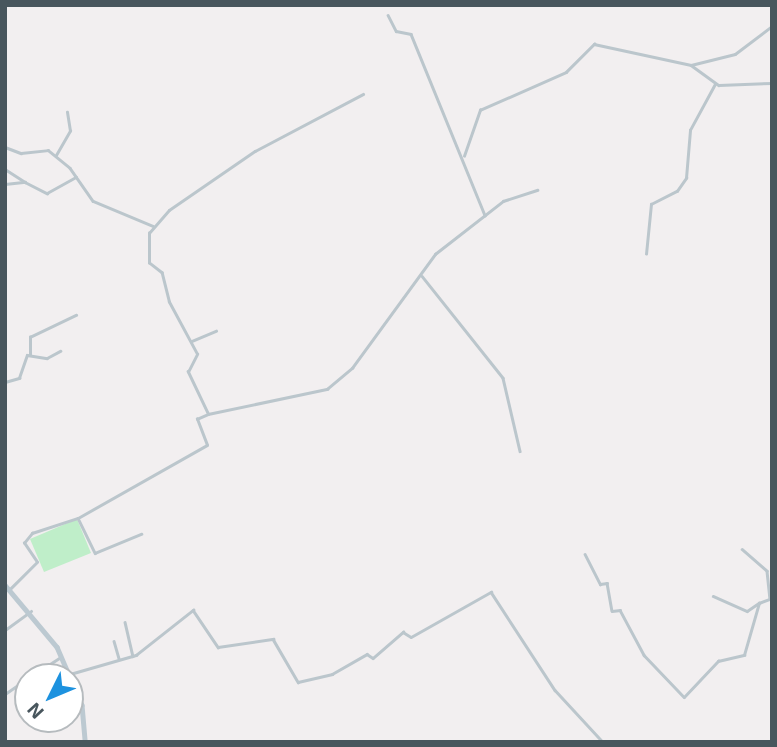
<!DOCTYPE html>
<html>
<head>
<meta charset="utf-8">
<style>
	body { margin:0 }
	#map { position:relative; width:777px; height:747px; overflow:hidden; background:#f2eff0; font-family:"Exo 2",sans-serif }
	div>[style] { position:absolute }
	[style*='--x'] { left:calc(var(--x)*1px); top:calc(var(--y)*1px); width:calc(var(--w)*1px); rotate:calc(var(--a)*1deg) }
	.green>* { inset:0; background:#bfeec9 }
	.street>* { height:2.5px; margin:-1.25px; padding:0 1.25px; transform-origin:1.25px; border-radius:1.25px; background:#bbc6cc }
	.secondary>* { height:4.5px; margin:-2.25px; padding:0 2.25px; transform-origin:2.25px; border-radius:2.25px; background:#bcc9d1 }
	span { translate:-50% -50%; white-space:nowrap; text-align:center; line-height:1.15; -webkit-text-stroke:6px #fff; paint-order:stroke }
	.frame { position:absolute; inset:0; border:7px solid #48565d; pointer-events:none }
	.north { position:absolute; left:14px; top:663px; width:70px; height:70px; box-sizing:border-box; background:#fff; border:2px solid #b6bbbe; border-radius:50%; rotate:227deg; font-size:19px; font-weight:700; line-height:28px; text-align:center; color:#48565d }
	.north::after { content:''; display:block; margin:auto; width:24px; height:32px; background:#1d92df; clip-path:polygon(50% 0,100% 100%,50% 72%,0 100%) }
</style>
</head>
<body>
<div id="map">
	<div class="green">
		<div style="clip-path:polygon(77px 519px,91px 553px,44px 572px,30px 539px)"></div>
	</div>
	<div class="street">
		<div style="--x:388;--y:15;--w:18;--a:63"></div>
		<div style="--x:396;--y:31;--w:15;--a:11"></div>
		<div style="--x:411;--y:34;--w:196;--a:67.8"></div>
		<div style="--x:691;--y:65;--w:45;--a:-14"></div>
		<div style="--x:735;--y:54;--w:46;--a:-37.1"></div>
		<div style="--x:5;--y:147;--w:17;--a:21"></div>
		<div style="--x:21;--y:153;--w:27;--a:-6"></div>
		<div style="--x:48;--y:150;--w:28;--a:39"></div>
		<div style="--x:70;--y:168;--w:40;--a:55.1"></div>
		<div style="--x:93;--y:201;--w:65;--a:22.6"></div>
		<div style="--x:56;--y:155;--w:28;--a:-60"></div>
		<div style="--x:70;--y:131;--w:19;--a:-99"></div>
		<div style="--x:464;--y:156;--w:49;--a:-70.8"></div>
		<div style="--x:480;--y:110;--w:94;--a:-23.8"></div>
		<div style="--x:566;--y:72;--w:40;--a:-45"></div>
		<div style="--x:594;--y:44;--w:99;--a:12.2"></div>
		<div style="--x:691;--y:65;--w:34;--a:36"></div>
		<div style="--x:719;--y:85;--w:53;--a:-2.2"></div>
		<div style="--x:5;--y:169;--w:24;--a:33"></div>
		<div style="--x:5;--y:184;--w:20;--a:-6"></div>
		<div style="--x:25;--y:182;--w:25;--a:27"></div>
		<div style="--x:47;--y:193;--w:33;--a:-29"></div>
		<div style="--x:646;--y:254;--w:50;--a:-84.3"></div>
		<div style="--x:651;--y:204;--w:29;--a:-27"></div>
		<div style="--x:677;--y:191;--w:16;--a:-55"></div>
		<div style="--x:686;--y:178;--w:48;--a:-85.2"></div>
		<div style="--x:690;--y:130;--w:52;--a:-61.5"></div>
		<div style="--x:422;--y:276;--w:130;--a:51.5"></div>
		<div style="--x:503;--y:378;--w:75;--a:76.9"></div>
		<div style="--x:192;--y:341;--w:26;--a:-23"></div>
		<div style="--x:30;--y:354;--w:17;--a:-90"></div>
		<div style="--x:30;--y:337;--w:51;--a:-25.6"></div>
		<div style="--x:5;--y:382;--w:15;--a:-16"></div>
		<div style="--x:19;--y:378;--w:24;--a:-71"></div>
		<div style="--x:27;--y:355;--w:20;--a:9"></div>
		<div style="--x:47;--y:358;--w:15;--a:-28"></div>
		<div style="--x:208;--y:414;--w:122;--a:-11.9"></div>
		<div style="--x:327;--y:389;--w:33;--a:-40"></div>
		<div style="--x:352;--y:368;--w:141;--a:-53.9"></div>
		<div style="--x:435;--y:254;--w:86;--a:-37.9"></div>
		<div style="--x:503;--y:201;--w:36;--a:-18"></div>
		<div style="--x:78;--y:518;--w:39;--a:64"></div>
		<div style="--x:95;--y:553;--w:50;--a:-22.4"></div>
		<div style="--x:742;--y:549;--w:33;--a:41"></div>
		<div style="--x:767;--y:571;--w:27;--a:84"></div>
		<div style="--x:585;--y:554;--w:34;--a:63"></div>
		<div style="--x:600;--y:584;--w:7;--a:-8"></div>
		<div style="--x:607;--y:583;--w:28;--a:80"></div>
		<div style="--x:612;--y:611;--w:8;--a:-7"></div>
		<div style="--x:620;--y:610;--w:51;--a:61.9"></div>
		<div style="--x:644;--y:655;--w:58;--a:46.4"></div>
		<div style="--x:684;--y:697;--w:50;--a:-46.6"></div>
		<div style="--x:718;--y:661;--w:27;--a:-13"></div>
		<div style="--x:744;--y:655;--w:54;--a:-73.9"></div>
		<div style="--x:759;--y:603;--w:14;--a:-21"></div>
		<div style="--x:10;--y:589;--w:38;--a:-45"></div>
		<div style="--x:37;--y:562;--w:23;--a:-124"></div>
		<div style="--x:24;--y:543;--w:13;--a:-51"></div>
		<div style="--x:32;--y:533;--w:48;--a:-18.1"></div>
		<div style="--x:78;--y:518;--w:148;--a:-29.5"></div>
		<div style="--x:207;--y:445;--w:28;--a:-111"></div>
		<div style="--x:197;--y:419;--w:12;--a:-24"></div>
		<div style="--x:208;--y:414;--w:47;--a:-115.5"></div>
		<div style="--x:188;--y:372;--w:20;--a:-63"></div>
		<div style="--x:197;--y:354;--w:59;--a:-118.3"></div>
		<div style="--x:169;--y:302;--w:30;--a:-104"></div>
		<div style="--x:162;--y:273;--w:16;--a:-142"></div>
		<div style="--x:149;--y:263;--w:30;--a:-90"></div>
		<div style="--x:149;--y:233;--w:30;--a:-49"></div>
		<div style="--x:169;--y:210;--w:104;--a:-34.5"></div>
		<div style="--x:255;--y:151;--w:122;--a:-27.8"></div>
		<div style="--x:713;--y:596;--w:37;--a:24"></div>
		<div style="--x:747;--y:611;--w:14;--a:-34"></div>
		<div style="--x:125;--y:622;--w:35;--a:77"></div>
		<div style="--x:5;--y:630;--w:32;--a:-36"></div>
		<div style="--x:114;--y:641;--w:18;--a:74"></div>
		<div style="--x:70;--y:674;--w:69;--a:-16.1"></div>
		<div style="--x:136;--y:655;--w:73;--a:-38.3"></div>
		<div style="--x:193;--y:610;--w:45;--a:56"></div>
		<div style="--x:218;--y:647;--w:56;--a:-8.3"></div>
		<div style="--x:273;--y:639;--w:50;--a:59.8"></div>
		<div style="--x:298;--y:682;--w:35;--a:-13"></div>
		<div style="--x:332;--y:674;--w:40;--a:-29.7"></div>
		<div style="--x:367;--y:654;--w:7;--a:34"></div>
		<div style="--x:373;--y:658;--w:40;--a:-41"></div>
		<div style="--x:403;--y:632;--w:9;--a:32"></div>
		<div style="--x:411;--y:637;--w:92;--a:-29.4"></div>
		<div style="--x:491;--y:592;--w:117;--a:56.9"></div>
		<div style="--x:555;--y:690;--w:71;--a:47.3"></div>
		<div style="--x:30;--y:677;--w:37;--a:-33"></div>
		<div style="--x:5;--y:694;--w:28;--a:-35"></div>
	</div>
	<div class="secondary">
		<div style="--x:5;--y:585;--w:81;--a:50"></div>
		<div style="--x:57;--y:647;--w:63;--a:66.7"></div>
		<div style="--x:82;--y:705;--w:37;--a:85"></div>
	</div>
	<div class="frame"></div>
	<div class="north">N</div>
</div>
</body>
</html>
